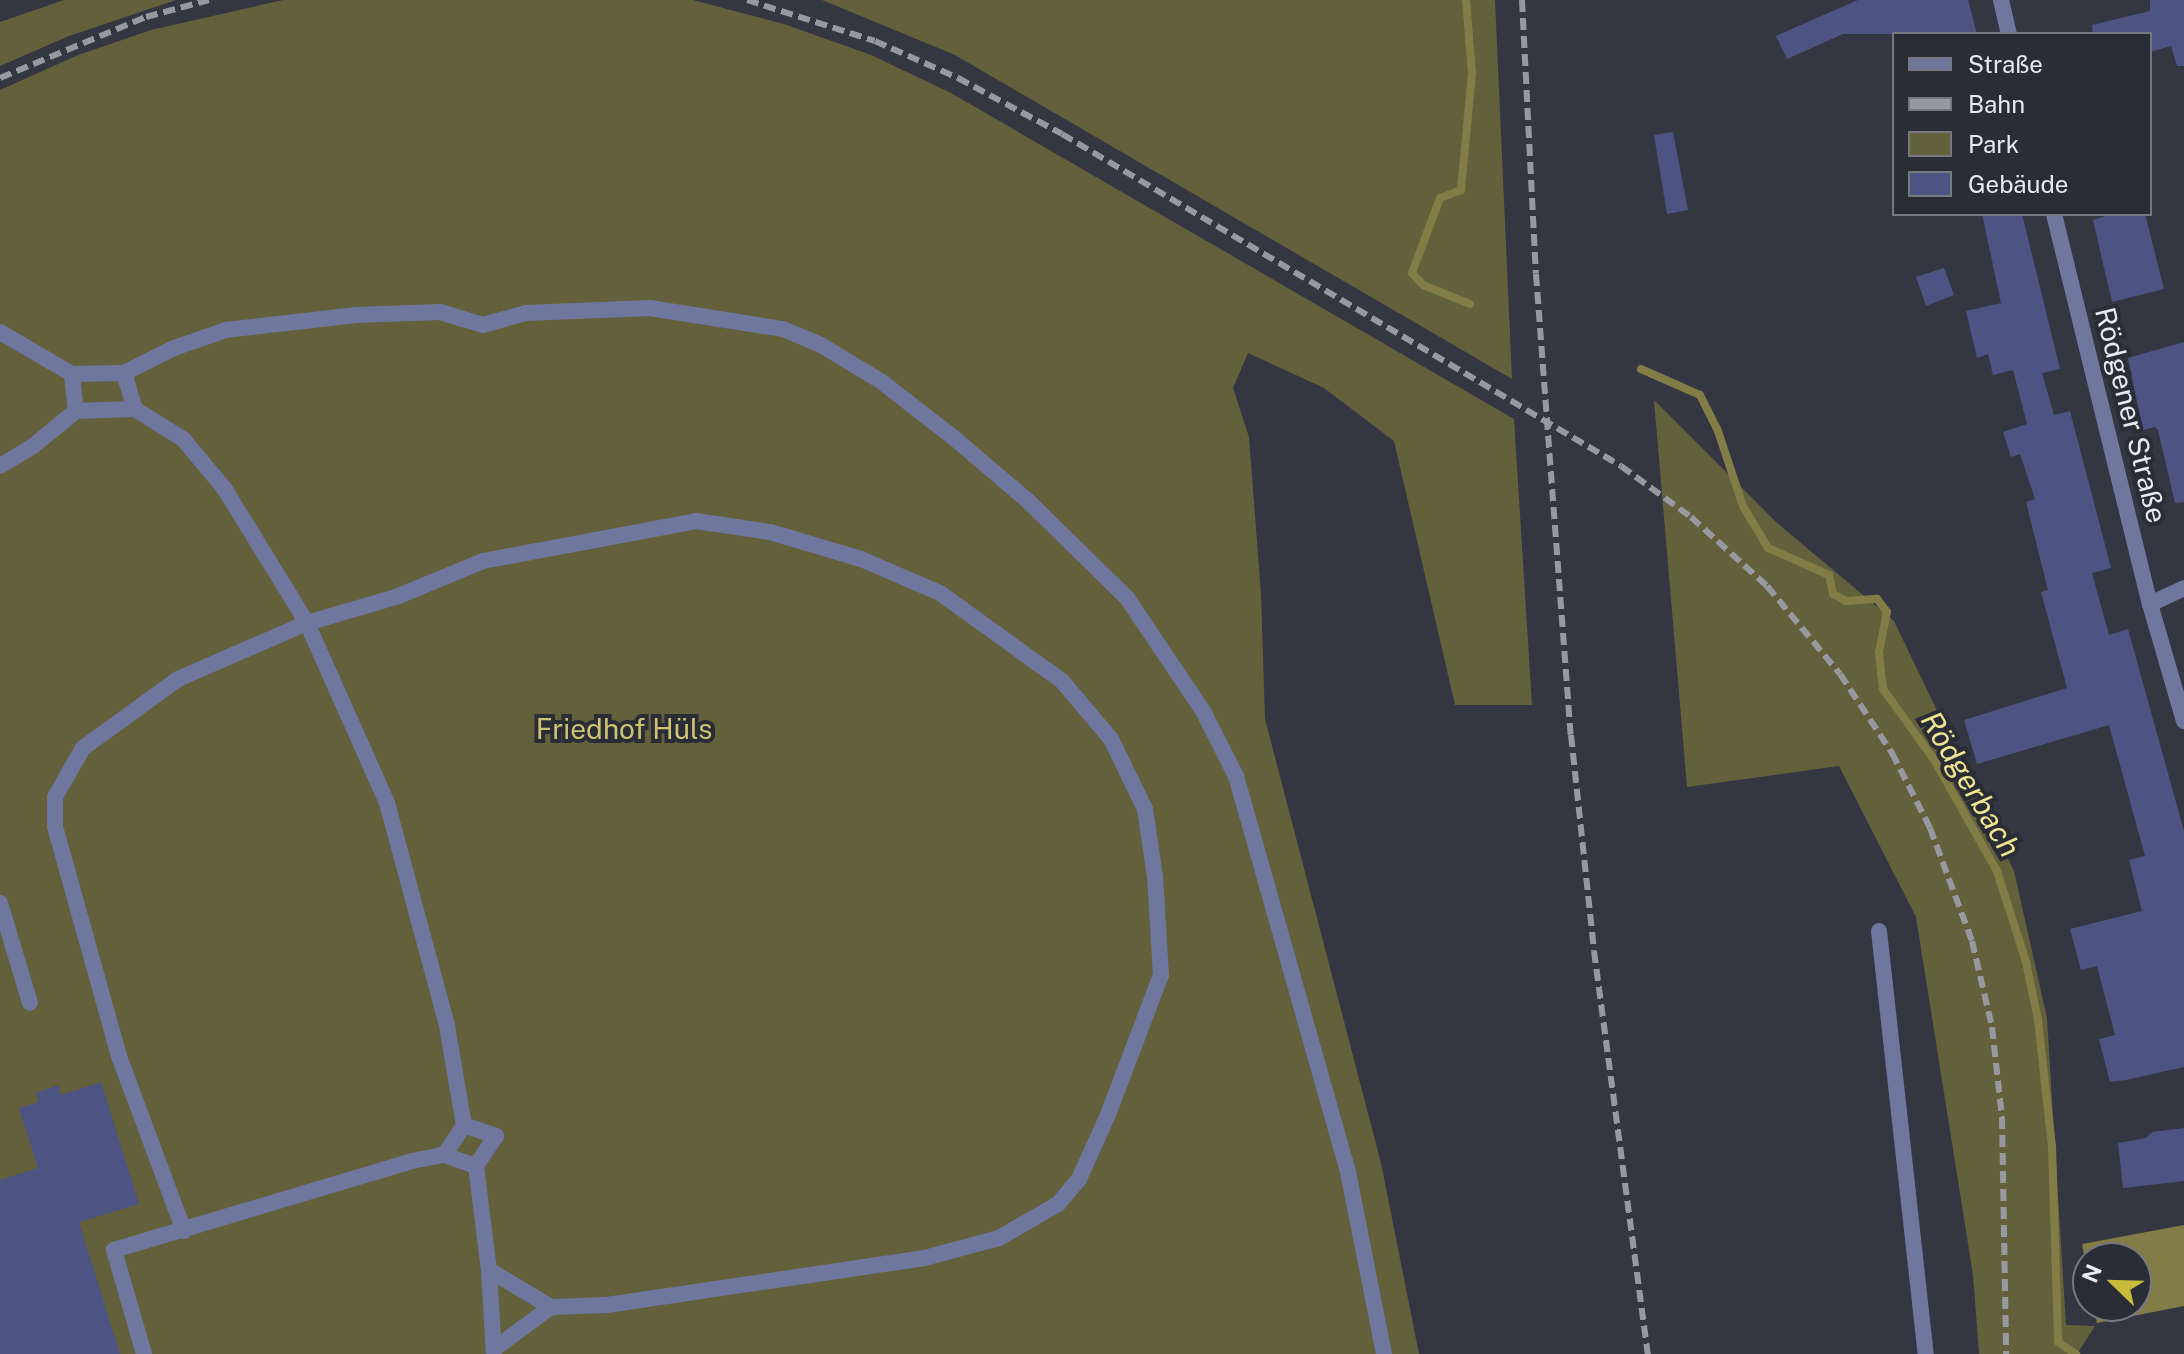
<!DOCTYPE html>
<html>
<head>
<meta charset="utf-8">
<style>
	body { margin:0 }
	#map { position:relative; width:2184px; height:1354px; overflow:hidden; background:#343741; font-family:"Public Sans",sans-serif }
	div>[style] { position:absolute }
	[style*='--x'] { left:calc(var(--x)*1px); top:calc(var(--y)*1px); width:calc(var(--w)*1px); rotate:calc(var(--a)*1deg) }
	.green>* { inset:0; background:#63603c }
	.water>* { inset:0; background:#827d46 }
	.stream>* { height:8px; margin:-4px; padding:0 4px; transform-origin:4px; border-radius:4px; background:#827d46 }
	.building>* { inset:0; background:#4d5483 }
	.lane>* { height:16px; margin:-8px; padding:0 8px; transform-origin:8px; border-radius:8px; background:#70779f }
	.street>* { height:16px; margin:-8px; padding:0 8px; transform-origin:8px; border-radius:8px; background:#70779f }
	.rail>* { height:6px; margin-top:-3px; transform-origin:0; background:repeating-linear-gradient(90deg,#9799a1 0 12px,transparent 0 18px) }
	span { translate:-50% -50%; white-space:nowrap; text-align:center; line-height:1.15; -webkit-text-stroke:8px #2a2c36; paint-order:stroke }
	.street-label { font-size:28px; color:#e8eaf0 }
	.park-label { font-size:28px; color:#ccc471 }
	.water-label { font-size:30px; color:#ede591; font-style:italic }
	.legend { position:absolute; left:1892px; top:32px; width:260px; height:184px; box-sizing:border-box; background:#2a2c36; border:2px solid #767880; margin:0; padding:10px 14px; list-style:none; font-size:24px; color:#e8eaf0 }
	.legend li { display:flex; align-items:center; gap:16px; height:40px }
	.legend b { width:40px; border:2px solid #767880 }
	.north { position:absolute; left:2072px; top:1242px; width:80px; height:80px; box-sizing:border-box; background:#2a2c36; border:2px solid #767880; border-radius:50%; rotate:293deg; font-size:22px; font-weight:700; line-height:32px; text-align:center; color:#e8eaf0 }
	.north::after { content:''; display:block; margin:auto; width:28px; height:36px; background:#c7bb3c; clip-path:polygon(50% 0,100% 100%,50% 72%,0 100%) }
</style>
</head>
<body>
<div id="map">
	<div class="green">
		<div style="clip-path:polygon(64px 0,176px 0,69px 36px,0 66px,0 22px)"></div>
		<div style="clip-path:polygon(283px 0,693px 0,784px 24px,871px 55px,951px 93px,1514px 419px,1532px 705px,1455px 705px,1394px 441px,1324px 388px,1248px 353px,1233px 388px,1249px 437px,1261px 594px,1265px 719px,1381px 1163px,1419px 1354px,0 1354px,0 90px,78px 55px,151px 30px)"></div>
		<div style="clip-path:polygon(822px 0,1495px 0,1512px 379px,955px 55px)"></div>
		<div style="clip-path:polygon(1654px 400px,1776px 522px,1894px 621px,2014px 871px,2047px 1018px,2066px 1325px,2095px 1326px,2077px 1354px,1979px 1354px,1973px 1275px,1916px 917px,1839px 766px,1687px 787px)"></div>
	</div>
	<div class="water">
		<div style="clip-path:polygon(2184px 1225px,2184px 1306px,2097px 1323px,2093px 1306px,2136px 1306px,2136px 1258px,2088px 1258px,2088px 1277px,2082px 1244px)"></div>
	</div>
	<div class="stream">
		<div style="--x:1466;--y:0;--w:73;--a:85.3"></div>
		<div style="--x:1472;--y:73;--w:118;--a:95.4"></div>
		<div style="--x:1461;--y:190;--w:22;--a:159"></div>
		<div style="--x:1440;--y:198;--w:80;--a:110.5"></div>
		<div style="--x:1412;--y:273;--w:16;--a:47"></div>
		<div style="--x:1423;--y:285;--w:51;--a:22"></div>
		<div style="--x:1641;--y:369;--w:64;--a:23.8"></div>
		<div style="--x:1700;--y:395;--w:40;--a:63.4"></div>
		<div style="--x:1718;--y:431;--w:79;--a:71.6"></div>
		<div style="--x:1743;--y:506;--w:49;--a:59.2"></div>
		<div style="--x:1768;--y:548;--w:67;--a:23.9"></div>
		<div style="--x:1829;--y:575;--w:19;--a:78"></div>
		<div style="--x:1833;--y:594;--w:15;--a:28"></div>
		<div style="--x:1846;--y:601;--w:31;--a:-4"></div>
		<div style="--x:1877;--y:599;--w:16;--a:52"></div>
		<div style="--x:1887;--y:612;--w:41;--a:101.3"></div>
		<div style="--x:1879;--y:652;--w:37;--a:84"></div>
		<div style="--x:1883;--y:689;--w:85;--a:54.1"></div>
		<div style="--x:1933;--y:758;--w:130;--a:60.5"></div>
		<div style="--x:1997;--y:871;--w:96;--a:72.3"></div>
		<div style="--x:2026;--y:962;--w:59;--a:78.3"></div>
		<div style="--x:2038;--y:1020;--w:127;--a:83.7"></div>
		<div style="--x:2052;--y:1146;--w:196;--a:88.2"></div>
		<div style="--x:2058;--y:1342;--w:22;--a:34"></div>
	</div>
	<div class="building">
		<div style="clip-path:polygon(1858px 0,1968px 0,1977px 34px,1843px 34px,1787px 59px,1776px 36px)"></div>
		<div style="clip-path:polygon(2150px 0,2184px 0,2184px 66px,2177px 66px,2171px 46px,2150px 52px,2150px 34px,2093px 34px,2092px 25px,2150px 11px)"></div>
		<div style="clip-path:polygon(1673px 132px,1688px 210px,1667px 214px,1654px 135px)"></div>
		<div style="clip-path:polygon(1982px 214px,2022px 214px,2060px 369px,2042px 373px,2054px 415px,2070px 411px,2111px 568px,2092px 573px,2109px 635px,2128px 629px,2184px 831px,2184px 1067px,2126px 1080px,2110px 1082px,2099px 1039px,2115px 1035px,2097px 966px,2081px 970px,2070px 929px,2142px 911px,2129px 860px,2145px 856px,2109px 725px,1977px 764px,1964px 720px,2067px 688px,2041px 592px,2048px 590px,2026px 502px,2035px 499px,2020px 454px,2011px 457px,2003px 432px,2027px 424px,2013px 370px,1993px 375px,1988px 354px,1977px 358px,1966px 311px,2001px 303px)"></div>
		<div style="clip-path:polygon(2112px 214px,2145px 214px,2164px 289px,2112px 302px,2093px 220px)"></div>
		<div style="clip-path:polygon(1944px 268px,1954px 295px,1926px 306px,1916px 277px)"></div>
		<div style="clip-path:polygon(2184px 342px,2184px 502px,2175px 503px,2158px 430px,2155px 427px,2143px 430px,2128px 358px)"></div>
		<div style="clip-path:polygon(101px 1082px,139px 1204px,79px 1222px,120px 1354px,0 1354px,0 1180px,38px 1168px,19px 1108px,39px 1102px,36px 1093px,58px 1085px,61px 1095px)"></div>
		<div style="clip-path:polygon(2184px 1128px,2184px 1181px,2123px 1188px,2118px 1143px,2146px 1138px,2152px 1132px)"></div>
	</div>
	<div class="lane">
		<div style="--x:0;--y:332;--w:83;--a:30.3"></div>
		<div style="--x:72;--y:374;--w:52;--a:-1.1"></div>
		<div style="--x:124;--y:373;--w:38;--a:73"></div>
		<div style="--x:124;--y:373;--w:56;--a:-26.6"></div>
		<div style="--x:174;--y:348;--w:55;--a:-19.1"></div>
		<div style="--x:226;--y:330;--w:131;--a:-6.6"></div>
		<div style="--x:356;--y:315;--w:84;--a:-2"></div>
		<div style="--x:440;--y:312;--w:45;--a:16.8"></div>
		<div style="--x:483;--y:325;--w:45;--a:-15.6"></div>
		<div style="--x:526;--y:313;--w:124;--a:-2.3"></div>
		<div style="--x:650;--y:308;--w:135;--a:9"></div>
		<div style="--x:783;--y:329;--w:41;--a:22.8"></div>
		<div style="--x:821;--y:345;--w:71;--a:31.2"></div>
		<div style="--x:882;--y:382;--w:91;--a:37.9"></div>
		<div style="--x:954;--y:438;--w:97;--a:40.4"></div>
		<div style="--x:1028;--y:501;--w:139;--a:44.4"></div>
		<div style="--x:1127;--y:598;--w:136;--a:56.1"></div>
		<div style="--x:1203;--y:711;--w:73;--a:63.1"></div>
		<div style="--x:1236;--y:776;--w:412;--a:74.2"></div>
		<div style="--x:1348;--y:1172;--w:186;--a:78.8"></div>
		<div style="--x:72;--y:374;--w:37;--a:84"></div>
		<div style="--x:0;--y:466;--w:39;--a:-31"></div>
		<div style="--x:33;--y:446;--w:55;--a:-39.1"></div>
		<div style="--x:76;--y:411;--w:59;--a:-1.9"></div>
		<div style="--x:135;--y:409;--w:57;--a:32"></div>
		<div style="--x:183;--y:439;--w:64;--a:50.1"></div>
		<div style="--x:224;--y:488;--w:158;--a:58.4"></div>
		<div style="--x:307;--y:623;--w:197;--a:66"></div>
		<div style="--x:387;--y:803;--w:231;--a:74.9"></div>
		<div style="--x:447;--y:1026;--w:100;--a:80.3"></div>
		<div style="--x:464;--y:1125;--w:34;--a:19"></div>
		<div style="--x:496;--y:1136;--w:36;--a:124"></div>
		<div style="--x:476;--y:1166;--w:105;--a:82.9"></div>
		<div style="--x:489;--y:1270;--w:84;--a:86.6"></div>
		<div style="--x:0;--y:903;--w:104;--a:73.3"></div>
		<div style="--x:1879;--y:931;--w:426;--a:83.7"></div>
		<div style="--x:444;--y:1155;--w:36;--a:-56"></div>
		<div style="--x:184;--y:1231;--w:187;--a:-110.4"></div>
		<div style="--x:119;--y:1056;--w:238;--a:-105.6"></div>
		<div style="--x:55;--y:827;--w:30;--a:-90"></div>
		<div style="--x:55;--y:797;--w:56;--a:-60.3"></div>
		<div style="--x:83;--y:748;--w:117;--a:-36"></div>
		<div style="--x:178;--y:679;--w:141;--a:-23.5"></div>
		<div style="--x:307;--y:623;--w:93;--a:-16.3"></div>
		<div style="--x:396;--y:597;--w:94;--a:-22.5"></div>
		<div style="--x:483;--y:561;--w:217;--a:-10.6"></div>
		<div style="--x:696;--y:521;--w:75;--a:8.5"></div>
		<div style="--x:770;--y:532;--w:95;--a:16.5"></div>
		<div style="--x:861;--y:559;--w:86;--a:23.3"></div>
		<div style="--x:940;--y:593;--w:150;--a:35.8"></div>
		<div style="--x:1062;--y:681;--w:76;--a:49.8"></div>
		<div style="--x:1111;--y:739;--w:78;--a:64.1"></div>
		<div style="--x:1145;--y:809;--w:69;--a:81.6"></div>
		<div style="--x:1155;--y:877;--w:98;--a:86.5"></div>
		<div style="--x:1161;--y:975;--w:152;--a:110.8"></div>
		<div style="--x:1107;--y:1117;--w:68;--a:114.3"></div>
		<div style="--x:1079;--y:1179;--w:33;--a:130"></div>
		<div style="--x:1058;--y:1204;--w:68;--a:150"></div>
		<div style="--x:999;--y:1238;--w:77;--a:164.9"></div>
		<div style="--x:925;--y:1258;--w:320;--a:171.6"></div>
		<div style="--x:608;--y:1305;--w:57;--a:178"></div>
		<div style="--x:551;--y:1307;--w:72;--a:-149.2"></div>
		<div style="--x:494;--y:1349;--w:71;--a:-36.4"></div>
		<div style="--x:144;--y:1354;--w:108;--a:-106.1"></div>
		<div style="--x:114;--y:1250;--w:311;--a:-16.6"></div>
		<div style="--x:412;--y:1161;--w:33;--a:-11"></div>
		<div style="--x:444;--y:1155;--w:34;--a:19"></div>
	</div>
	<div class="street">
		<div style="--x:2001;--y:0;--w:35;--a:77"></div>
		<div style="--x:2054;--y:214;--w:402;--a:76.2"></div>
		<div style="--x:2150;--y:604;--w:122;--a:73.8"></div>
		<div style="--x:2150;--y:604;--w:38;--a:-25"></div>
	</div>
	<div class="rail">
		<div style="--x:747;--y:0;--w:134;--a:17.8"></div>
		<div style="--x:875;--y:41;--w:91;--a:24"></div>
		<div style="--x:958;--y:78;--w:118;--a:28.3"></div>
		<div style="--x:1062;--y:134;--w:650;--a:30.71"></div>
		<div style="--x:1621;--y:466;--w:87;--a:36.1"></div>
		<div style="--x:1691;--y:517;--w:103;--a:42.2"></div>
		<div style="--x:1767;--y:586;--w:114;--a:50.3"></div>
		<div style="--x:1840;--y:674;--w:95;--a:56.6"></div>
		<div style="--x:1892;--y:753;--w:84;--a:63.1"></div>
		<div style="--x:1930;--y:828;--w:121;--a:69.6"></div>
		<div style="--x:1972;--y:941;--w:88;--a:76.9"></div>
		<div style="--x:1992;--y:1027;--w:91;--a:83.7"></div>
		<div style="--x:2002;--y:1117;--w:237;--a:89"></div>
		<div style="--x:1522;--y:0;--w:274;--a:87.1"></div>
		<div style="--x:1536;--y:274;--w:462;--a:85.7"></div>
		<div style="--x:1571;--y:735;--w:217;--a:83.9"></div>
		<div style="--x:1594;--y:951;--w:407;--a:82.4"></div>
		<div style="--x:0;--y:78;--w:158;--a:-22.7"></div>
		<div style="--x:146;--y:17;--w:65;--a:-15.1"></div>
	</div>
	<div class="street-label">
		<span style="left:2131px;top:415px;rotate:76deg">Rödgener Straße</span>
	</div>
	<div class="park-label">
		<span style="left:624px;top:729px">Friedhof Hüls</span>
	</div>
	<div class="water-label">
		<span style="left:1971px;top:784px;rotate:59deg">Rödgerbach</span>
	</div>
	<ul class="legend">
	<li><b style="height:10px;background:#70779f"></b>Straße</li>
	<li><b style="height:10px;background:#9799a1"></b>Bahn</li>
	<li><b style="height:22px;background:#63603c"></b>Park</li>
	<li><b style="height:22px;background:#4d5483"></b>Gebäude</li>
	</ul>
	<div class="north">N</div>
</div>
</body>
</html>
